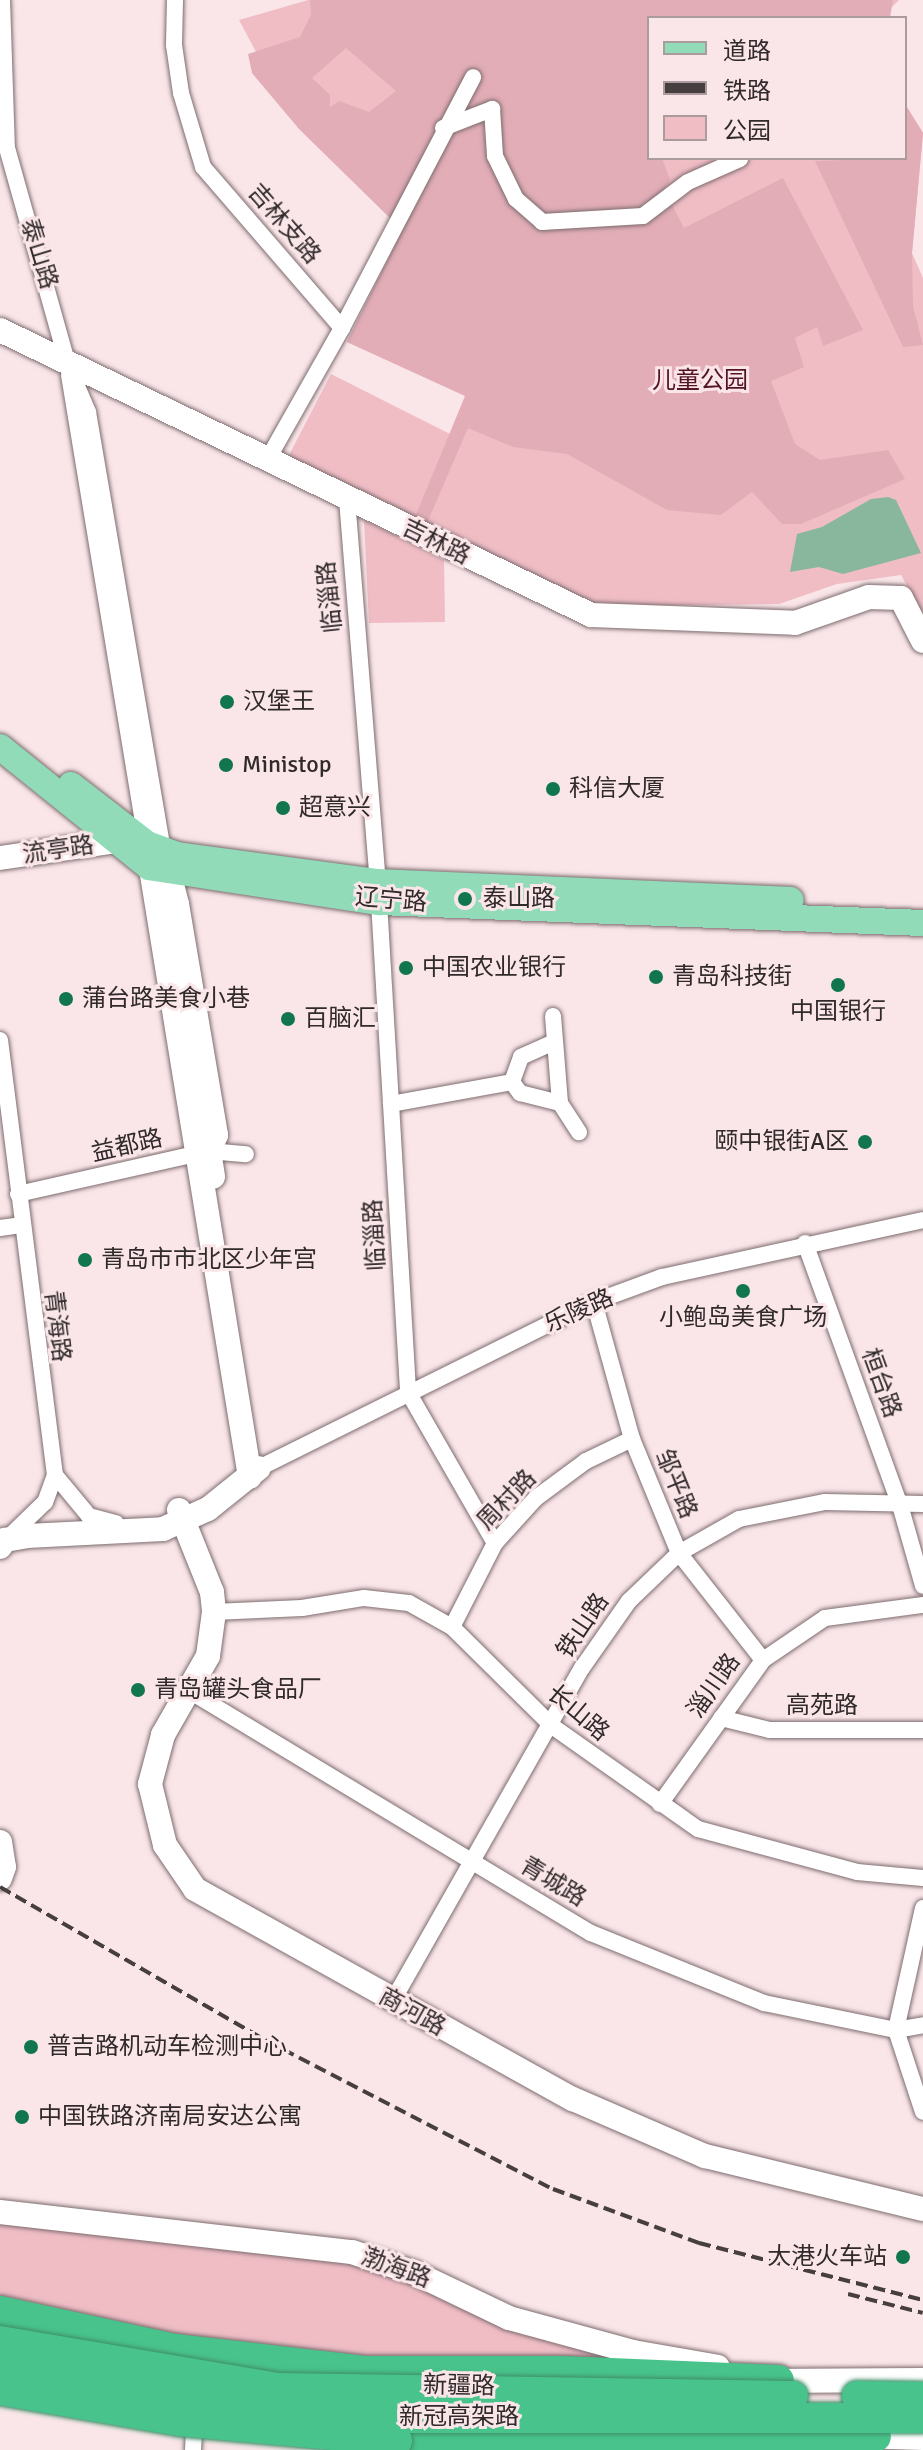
<!DOCTYPE html>
<html>
<head>
<meta charset="utf-8">
<style>
	body { margin:0 }
	#map { position:relative; width:923px; height:2450px; overflow:hidden; background:#fae6e9; font-family:Signika,"Noto Sans SC",sans-serif }
	div>[style] { position:absolute }
	[style*='--x'] { left:calc(var(--x)*1px); top:calc(var(--y)*1px); width:calc(var(--w)*1px); rotate:calc(var(--a)*1deg) }
	.green>* { inset:0; background:#f0bdc5 }
	.forest>* { inset:0; background:#e2adb6 }
	.water>* { inset:0; background:#88b79d }
	.roads { filter:drop-shadow(0 0 2px #7d6c6f) drop-shadow(0 0 2px #7d6c6f) }
	.street>* { height:16px; margin:-8px; padding:0 8px; transform-origin:8px; border-radius:8px; background:#fff }
	.secondary>* { height:24px; margin:-12px; padding:0 12px; transform-origin:12px; border-radius:12px; background:#fff }
	.primary>* { height:26px; margin:-13px; padding:0 13px; transform-origin:13px; border-radius:13px; background:#91dbb9 }
	.highway>* { height:30px; margin:-15px; padding:0 15px; transform-origin:15px; border-radius:15px; background:#48c38b }
	.rail>* { height:4px; margin-top:-2px; transform-origin:0; background:repeating-linear-gradient(90deg,#463e3f 0 12px,transparent 0 18px) }
	.bridges { filter:drop-shadow(0 0 2px #408d69) drop-shadow(0 0 2px #408d69) }
	.highway-bridge>* { height:30px; margin:-15px; padding:0 15px; transform-origin:15px; border-radius:15px; background:#48c38b }
	.dots>* { width:22px; height:22px; translate:-50% -50%; box-sizing:border-box; border:4px solid #fae6e9; border-radius:50% }
	span { translate:-50% -50%; white-space:nowrap; text-align:center; line-height:1.15; -webkit-text-stroke:6px #fae6e9; paint-order:stroke }
	.street-label { font-size:24px; color:#312a2b }
	.park-label { font-size:24px; color:#531425 }
	.poi-label { font-size:24px; color:#312a2b }
	.left { translate:0 -50%; text-align:left }
	.right { translate:-100% -50%; text-align:right }
	.legend { position:absolute; left:647px; top:16px; width:260px; height:144px; box-sizing:border-box; background:#fae6e9; border:2px solid #aa9b9d; margin:0; padding:10px 14px; list-style:none; font-size:24px; color:#312a2b }
	.legend li { display:flex; align-items:center; gap:16px; height:40px }
	.legend b { width:40px; border:2px solid #aa9b9d }
</style>
</head>
<body>
<div id="map">
	<div class="green">
		<div style="clip-path:polygon(308px 0,899px 0,890px 9px,649px 18px,649px 158px,905px 158px,905px 104px,923px 133px,912px 253px,923px 278px,923px 615px,901px 575px,837px 584px,779px 604px,593px 606px,288px 457px,331px 374px,450px 434px,466px 396px,347px 342px,407px 221px,281px 99px,239px 20px)"></div>
		<div style="clip-path:polygon(364px 520px,444px 560px,445px 622px,369px 623px)"></div>
		<div style="clip-path:polygon(0 2216px,332px 2254px,645px 2360px,267px 2355px,0 2303px)"></div>
	</div>
	<div class="forest">
		<div style="clip-path:polygon(evenodd,310px 0,893px 0,890px 18px,649px 18px,649px 158px,662px 158px,670px 180px,664px 189px,684px 228px,783px 178px,863px 330px,823px 346px,817px 327px,795px 338px,804px 367px,771px 381px,795px 444px,820px 460px,888px 450px,905px 479px,801px 524px,782px 524px,752px 492px,721px 515px,667px 510px,567px 454px,513px 447px,468px 428px,427px 523px,415px 517px,465px 396px,347px 342px,391px 253px,396px 224px,299px 129px,252px 73px,248px 54px,300px 37px,311px 15px,310px 0,346px 48px,396px 91px,369px 112px,339px 101px,330px 107px,330px 95px,312px 78px,346px 48px)"></div>
		<div style="clip-path:polygon(905px 104px,923px 133px,912px 253px,913px 306px,923px 345px,903px 347px,815px 161px,905px 158px)"></div>
	</div>
	<div class="water">
		<div style="clip-path:polygon(888px 497px,896px 500px,921px 553px,843px 574px,819px 567px,790px 572px,797px 534px,822px 527px,871px 499px)"></div>
	</div>
	<div class="roads">
		<div class="street">
			<div style="--x:2;--y:0;--w:148;--a:88.1"></div>
			<div style="--x:7;--y:148;--w:225;--a:74.3"></div>
			<div style="--x:68;--y:365;--w:51;--a:66.9"></div>
			<div style="--x:88;--y:412;--w:446;--a:80.3"></div>
			<div style="--x:175;--y:0;--w:45;--a:91.3"></div>
			<div style="--x:174;--y:45;--w:49;--a:81.7"></div>
			<div style="--x:181;--y:93;--w:77;--a:73.4"></div>
			<div style="--x:203;--y:167;--w:213;--a:49.2"></div>
			<div style="--x:342;--y:328;--w:150;--a:119.5"></div>
			<div style="--x:443;--y:128;--w:53;--a:-21.2"></div>
			<div style="--x:492;--y:109;--w:47;--a:86.3"></div>
			<div style="--x:495;--y:156;--w:48;--a:64"></div>
			<div style="--x:516;--y:199;--w:35;--a:41"></div>
			<div style="--x:542;--y:222;--w:101;--a:-3.4"></div>
			<div style="--x:643;--y:216;--w:56;--a:-37.1"></div>
			<div style="--x:688;--y:182;--w:57;--a:-23.9"></div>
			<div style="--x:342;--y:328;--w:283;--a:-62.4"></div>
			<div style="--x:69;--y:375;--w:475;--a:80.6"></div>
			<div style="--x:347;--y:499;--w:384;--a:85.4"></div>
			<div style="--x:379;--y:902;--w:491;--a:86.6"></div>
			<div style="--x:408;--y:1392;--w:174;--a:60.1"></div>
			<div style="--x:553;--y:1016;--w:87;--a:85.4"></div>
			<div style="--x:560;--y:1103;--w:35;--a:57"></div>
			<div style="--x:0;--y:1040;--w:438;--a:82.8"></div>
			<div style="--x:55;--y:1475;--w:29;--a:110"></div>
			<div style="--x:45;--y:1502;--w:50;--a:135.8"></div>
			<div style="--x:552;--y:1043;--w:34;--a:156"></div>
			<div style="--x:521;--y:1057;--w:27;--a:110"></div>
			<div style="--x:512;--y:1082;--w:14;--a:54"></div>
			<div style="--x:520;--y:1093;--w:41;--a:14"></div>
			<div style="--x:391;--y:1104;--w:123;--a:-10.3"></div>
			<div style="--x:18;--y:1194;--w:196;--a:-12.7"></div>
			<div style="--x:209;--y:1151;--w:37;--a:5"></div>
			<div style="--x:0;--y:1228;--w:21;--a:-8"></div>
			<div style="--x:805;--y:1243;--w:279;--a:70.1"></div>
			<div style="--x:900;--y:1505;--w:84;--a:74.1"></div>
			<div style="--x:594;--y:1302;--w:142;--a:74.5"></div>
			<div style="--x:632;--y:1439;--w:123;--a:67.6"></div>
			<div style="--x:679;--y:1553;--w:136;--a:51.9"></div>
			<div style="--x:259;--y:1468;--w:374;--a:-26.4"></div>
			<div style="--x:594;--y:1302;--w:72;--a:-20.2"></div>
			<div style="--x:662;--y:1277;--w:267;--a:-12.3"></div>
			<div style="--x:55;--y:1475;--w:53;--a:50.3"></div>
			<div style="--x:89;--y:1516;--w:28;--a:15"></div>
			<div style="--x:214;--y:1612;--w:88;--a:-2.6"></div>
			<div style="--x:302;--y:1608;--w:63;--a:-9.2"></div>
			<div style="--x:364;--y:1598;--w:45;--a:6.3"></div>
			<div style="--x:409;--y:1603;--w:49;--a:29.2"></div>
			<div style="--x:452;--y:1627;--w:141;--a:44.7"></div>
			<div style="--x:552;--y:1726;--w:179;--a:35.2"></div>
			<div style="--x:698;--y:1829;--w:165;--a:15.1"></div>
			<div style="--x:857;--y:1872;--w:66;--a:5.2"></div>
			<div style="--x:452;--y:1627;--w:94;--a:-62.9"></div>
			<div style="--x:495;--y:1543;--w:61;--a:-47.7"></div>
			<div style="--x:536;--y:1498;--w:62;--a:-36.5"></div>
			<div style="--x:586;--y:1461;--w:51;--a:-25.6"></div>
			<div style="--x:191;--y:1692;--w:467;--a:31.1"></div>
			<div style="--x:591;--y:1933;--w:187;--a:22"></div>
			<div style="--x:764;--y:2003;--w:135;--a:11.6"></div>
			<div style="--x:896;--y:2030;--w:27;--a:-10"></div>
			<div style="--x:721;--y:1718;--w:50;--a:13.8"></div>
			<div style="--x:770;--y:1730;--w:153;--a:0"></div>
			<div style="--x:660;--y:1804;--w:177;--a:-54.4"></div>
			<div style="--x:763;--y:1660;--w:75;--a:-34.1"></div>
			<div style="--x:825;--y:1618;--w:99;--a:-7.6"></div>
			<div style="--x:923;--y:1908;--w:125;--a:102.5"></div>
			<div style="--x:896;--y:2030;--w:86;--a:71.8"></div>
			<div style="--x:392;--y:2002;--w:384;--a:-60.4"></div>
			<div style="--x:582;--y:1668;--w:82;--a:-55"></div>
			<div style="--x:629;--y:1601;--w:69;--a:-43.8"></div>
			<div style="--x:679;--y:1553;--w:69;--a:-29.5"></div>
			<div style="--x:739;--y:1519;--w:88;--a:-11.2"></div>
			<div style="--x:825;--y:1502;--w:98;--a:1.2"></div>
			<div style="--x:193;--y:2450;--w:34;--a:-87"></div>
		</div>
		<div class="secondary">
			<div style="--x:0;--y:330;--w:656;--a:25.74"></div>
			<div style="--x:591;--y:615;--w:204;--a:2.2"></div>
			<div style="--x:795;--y:623;--w:78;--a:-19.4"></div>
			<div style="--x:869;--y:597;--w:32;--a:2"></div>
			<div style="--x:901;--y:598;--w:48;--a:62.9"></div>
			<div style="--x:164;--y:853;--w:53;--a:75.7"></div>
			<div style="--x:177;--y:904;--w:234;--a:80.4"></div>
			<div style="--x:216;--y:1135;--w:17;--a:114"></div>
			<div style="--x:209;--y:1151;--w:26;--a:81"></div>
			<div style="--x:0;--y:858;--w:117;--a:-8.3"></div>
			<div style="--x:116;--y:841;--w:31;--a:6"></div>
			<div style="--x:147;--y:844;--w:641;--a:80.76"></div>
			<div style="--x:179;--y:1510;--w:88;--a:68.1"></div>
			<div style="--x:212;--y:1592;--w:20;--a:84"></div>
			<div style="--x:214;--y:1612;--w:44;--a:97.8"></div>
			<div style="--x:208;--y:1656;--w:91;--a:119.7"></div>
			<div style="--x:163;--y:1735;--w:51;--a:104.9"></div>
			<div style="--x:150;--y:1784;--w:63;--a:76.2"></div>
			<div style="--x:165;--y:1845;--w:53;--a:55.7"></div>
			<div style="--x:195;--y:1889;--w:432;--a:29.1"></div>
			<div style="--x:573;--y:2099;--w:144;--a:23.4"></div>
			<div style="--x:705;--y:2156;--w:224;--a:13.7"></div>
			<div style="--x:0;--y:1547;--w:9;--a:-54"></div>
			<div style="--x:5;--y:1540;--w:22;--a:-10"></div>
			<div style="--x:27;--y:1536;--w:136;--a:-2.9"></div>
			<div style="--x:163;--y:1529;--w:49;--a:-24"></div>
			<div style="--x:208;--y:1509;--w:65;--a:-38.8"></div>
			<div style="--x:0;--y:1842;--w:25;--a:81"></div>
			<div style="--x:4;--y:1867;--w:12;--a:110"></div>
			<div style="--x:0;--y:2212;--w:354;--a:6.5"></div>
			<div style="--x:352;--y:2252;--w:66;--a:18.4"></div>
			<div style="--x:415;--y:2273;--w:104;--a:25.6"></div>
			<div style="--x:509;--y:2318;--w:129;--a:15.3"></div>
			<div style="--x:633;--y:2352;--w:86;--a:10"></div>
			<div style="--x:762;--y:2381;--w:161;--a:-0.4"></div>
			<div style="--x:859;--y:2436;--w:64;--a:1.8"></div>
		</div>
		<div class="primary">
			<div style="--x:0;--y:747;--w:191;--a:38.8"></div>
			<div style="--x:149;--y:867;--w:233;--a:8.7"></div>
			<div style="--x:379;--y:902;--w:544;--a:2.21"></div>
			<div style="--x:71;--y:785;--w:96;--a:37.8"></div>
			<div style="--x:147;--y:844;--w:32;--a:20"></div>
			<div style="--x:177;--y:855;--w:203;--a:7.7"></div>
			<div style="--x:378;--y:882;--w:413;--a:2.5"></div>
		</div>
		<div class="highway">
			<div style="--x:0;--y:2311;--w:180;--a:12.2"></div>
			<div style="--x:176;--y:2349;--w:190;--a:6.6"></div>
			<div style="--x:365;--y:2371;--w:197;--a:0"></div>
			<div style="--x:562;--y:2371;--w:217;--a:2.4"></div>
			<div style="--x:397;--y:2441;--w:184;--a:1.2"></div>
			<div style="--x:581;--y:2445;--w:295;--a:-1.6"></div>
		</div>
	</div>
	<div class="rail">
		<div style="--x:0;--y:1887;--w:308;--a:30"></div>
		<div style="--x:267;--y:2041;--w:322;--a:27.4"></div>
		<div style="--x:553;--y:2189;--w:156;--a:20.3"></div>
		<div style="--x:699;--y:2243;--w:231;--a:14.3"></div>
		<div style="--x:848;--y:2294;--w:77;--a:14.2"></div>
	</div>
	<div class="bridges">
		<div class="highway-bridge">
			<div style="--x:0;--y:2341;--w:282;--a:9.6"></div>
			<div style="--x:278;--y:2388;--w:515;--a:0.89"></div>
			<div style="--x:0;--y:2364;--w:219;--a:10.3"></div>
			<div style="--x:215;--y:2403;--w:182;--a:4.7"></div>
			<div style="--x:396;--y:2418;--w:527;--a:0"></div>
			<div style="--x:0;--y:2390;--w:182;--a:9.8"></div>
			<div style="--x:179;--y:2421;--w:219;--a:5.2"></div>
			<div style="--x:857;--y:2396;--w:66;--a:0.9"></div>
		</div>
	</div>
	<div class="dots">
		<div style="left:227px;top:702px;background:#11764e"></div>
		<div style="left:226px;top:765px;background:#11764e"></div>
		<div style="left:553px;top:789px;background:#11764e"></div>
		<div style="left:283px;top:808px;background:#11764e"></div>
		<div style="left:465px;top:899px;background:#11764e"></div>
		<div style="left:406px;top:968px;background:#11764e"></div>
		<div style="left:656px;top:977px;background:#11764e"></div>
		<div style="left:838px;top:985px;background:#11764e"></div>
		<div style="left:66px;top:999px;background:#11764e"></div>
		<div style="left:288px;top:1019px;background:#11764e"></div>
		<div style="left:865px;top:1142px;background:#11764e"></div>
		<div style="left:85px;top:1260px;background:#11764e"></div>
		<div style="left:743px;top:1291px;background:#11764e"></div>
		<div style="left:138px;top:1690px;background:#11764e"></div>
		<div style="left:31px;top:2047px;background:#11764e"></div>
		<div style="left:22px;top:2117px;background:#11764e"></div>
		<div style="left:903px;top:2257px;background:#11764e"></div>
	</div>
	<div class="street-label">
		<span style="left:284px;top:224px;rotate:49deg">吉林支路</span>
		<span style="left:39px;top:254px;rotate:73deg">泰山路</span>
		<span style="left:436px;top:542px;rotate:26deg">吉林路</span>
		<span style="left:330px;top:597px;rotate:-96deg">临淄路</span>
		<span style="left:58px;top:850px;rotate:-8deg">流亭路</span>
		<span style="left:391px;top:900px;rotate:5deg">辽宁路</span>
		<span style="left:127px;top:1146px;rotate:-13deg">益都路</span>
		<span style="left:375px;top:1235px;rotate:-93deg">临淄路</span>
		<span style="left:579px;top:1311px;rotate:-24deg">乐陵路</span>
		<span style="left:57px;top:1326px;rotate:83deg">青海路</span>
		<span style="left:881px;top:1383px;rotate:70deg">桓台路</span>
		<span style="left:676px;top:1484px;rotate:68deg">邹平路</span>
		<span style="left:507px;top:1500px;rotate:-46deg">周村路</span>
		<span style="left:583px;top:1626px;rotate:-56deg">铁山路</span>
		<span style="left:714px;top:1686px;rotate:-55deg">淄川路</span>
		<span style="left:822px;top:1706px">高苑路</span>
		<span style="left:578px;top:1713px;rotate:40deg">长山路</span>
		<span style="left:553px;top:1882px;rotate:31deg">青城路</span>
		<span style="left:412px;top:2012px;rotate:29deg">商河路</span>
		<span style="left:396px;top:2268px;rotate:20deg">渤海路</span>
		<span style="left:459px;top:2386px;rotate:1deg">新疆路</span>
		<span style="left:459px;top:2417px">新冠高架路</span>
	</div>
	<div class="park-label">
		<span style="left:700px;top:381px">儿童公园</span>
	</div>
	<div class="poi-label">
		<span class="left" style="left:243px;top:702px">汉堡王</span>
		<span class="left" style="left:242px;top:765px">Ministop</span>
		<span class="left" style="left:569px;top:789px">科信大厦</span>
		<span class="left" style="left:299px;top:808px">超意兴</span>
		<span class="left" style="left:483px;top:899px">泰山路</span>
		<span class="left" style="left:422px;top:968px">中国农业银行</span>
		<span class="left" style="left:672px;top:977px">青岛科技街</span>
		<span class="left" style="left:82px;top:999px">蒲台路美食小巷</span>
		<span style="left:838px;top:1012px">中国银行</span>
		<span class="left" style="left:304px;top:1019px">百脑汇</span>
		<span class="right" style="left:849px;top:1142px">颐中银街A区</span>
		<span class="left" style="left:101px;top:1260px">青岛市市北区少年宫</span>
		<span style="left:743px;top:1318px">小鲍岛美食广场</span>
		<span class="left" style="left:154px;top:1690px">青岛罐头食品厂</span>
		<span class="left" style="left:47px;top:2047px">普吉路机动车检测中心</span>
		<span class="left" style="left:38px;top:2117px">中国铁路济南局安达公寓</span>
		<span class="right" style="left:887px;top:2257px">大港火车站</span>
	</div>
	<ul class="legend">
	<li><b style="height:10px;background:#91dbb9"></b>道路</li>
	<li><b style="height:10px;background:#463e3f"></b>铁路</li>
	<li><b style="height:22px;background:#f0bdc5"></b>公园</li>
	</ul>
</div>
</body>
</html>
